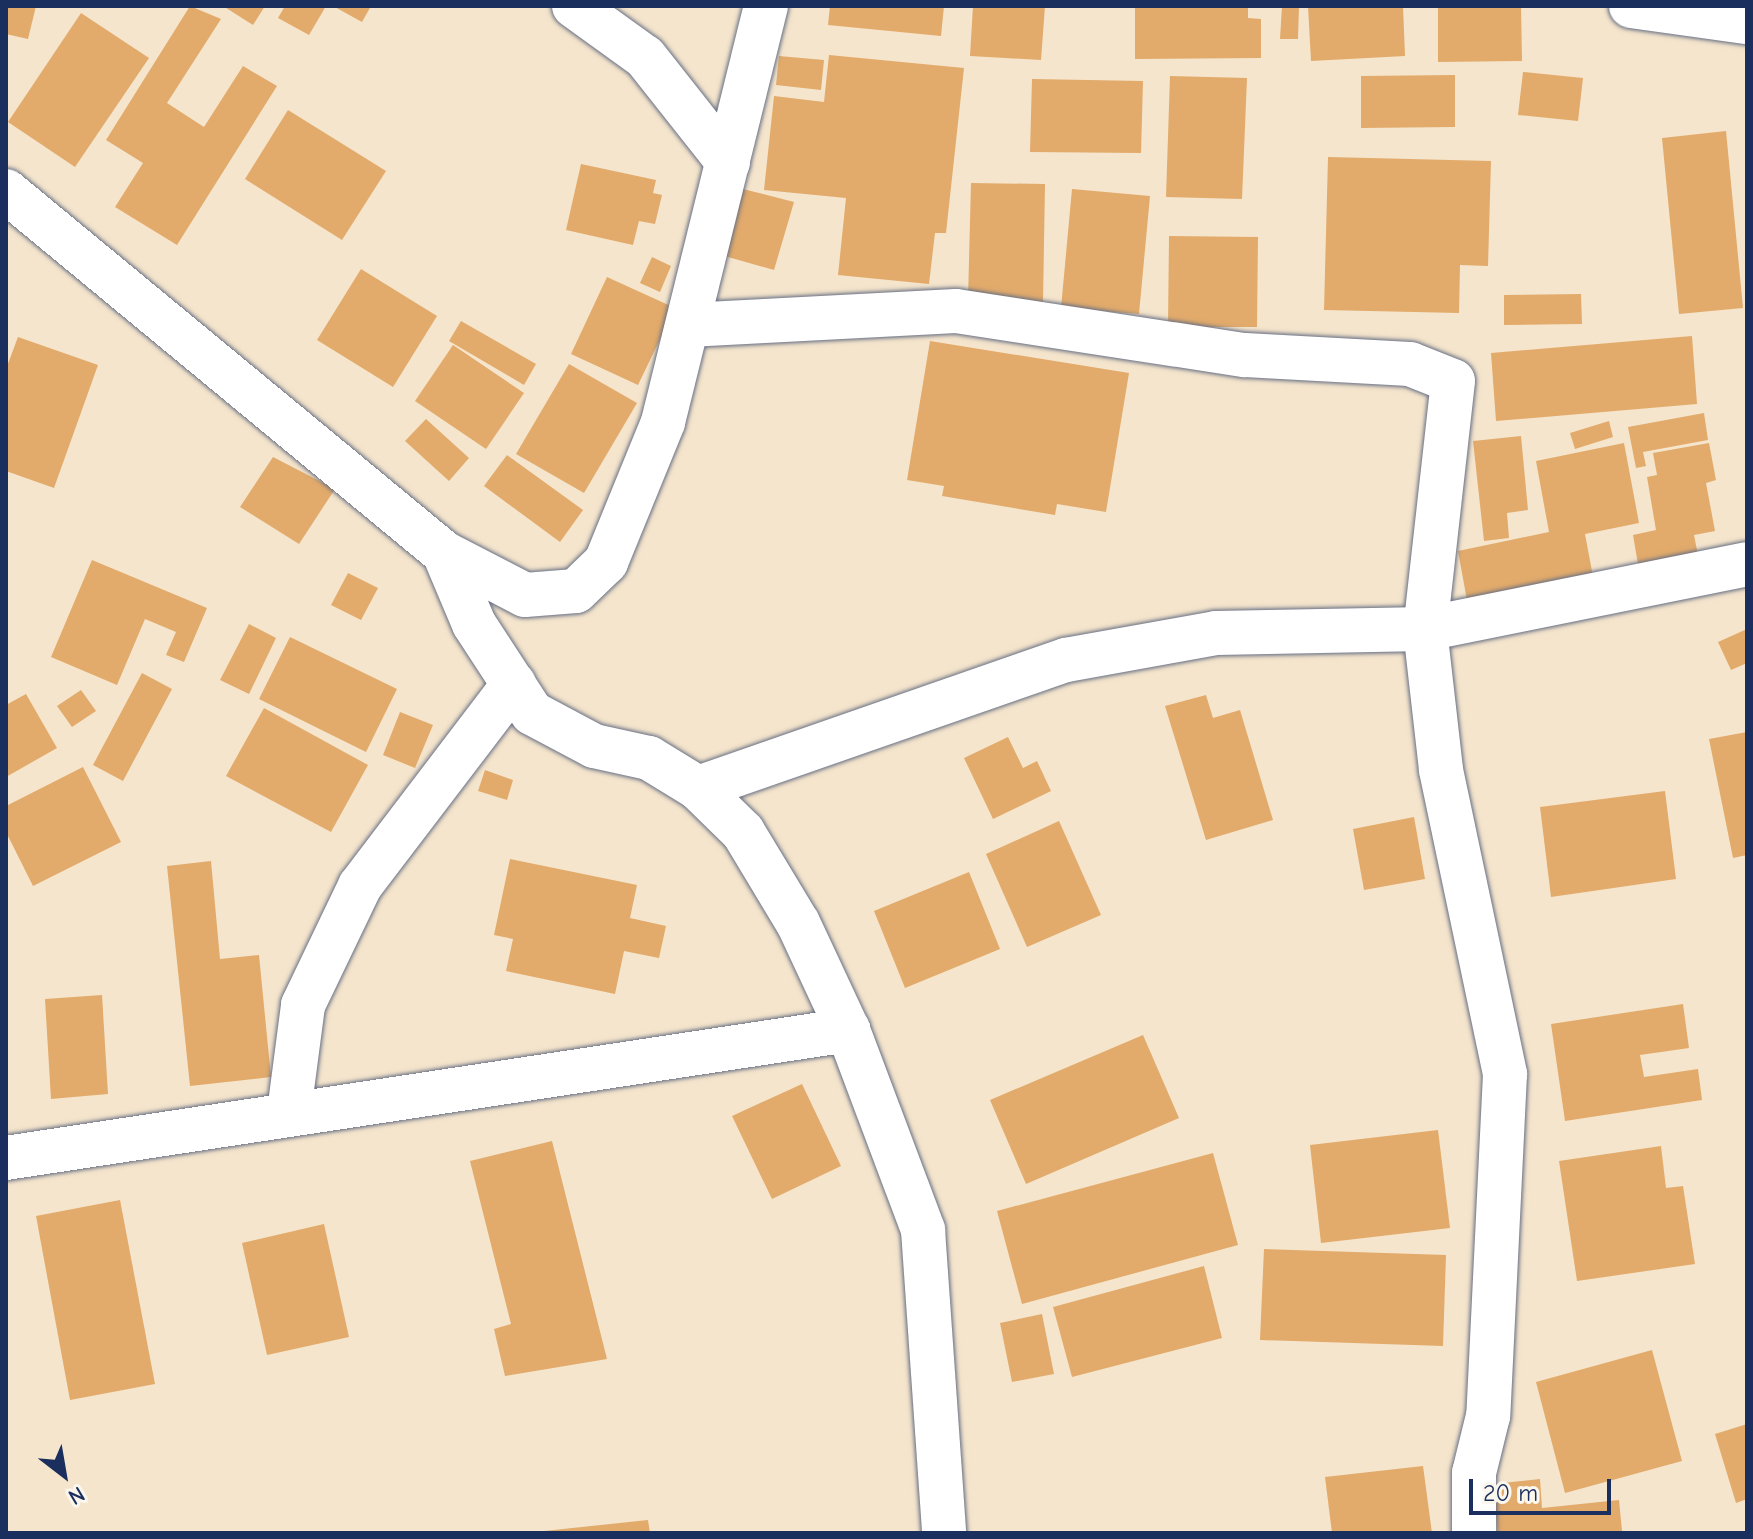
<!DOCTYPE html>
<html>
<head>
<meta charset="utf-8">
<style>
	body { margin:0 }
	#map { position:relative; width:1753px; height:1539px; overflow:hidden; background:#f5e5cc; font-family:"Comic Neue",sans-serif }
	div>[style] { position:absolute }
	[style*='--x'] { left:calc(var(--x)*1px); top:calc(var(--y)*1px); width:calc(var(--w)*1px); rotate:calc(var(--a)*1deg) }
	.building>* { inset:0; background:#e2ab6b }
	.roads { filter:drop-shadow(0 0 2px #676f84) drop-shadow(0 0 2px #676f84) }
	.minor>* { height:44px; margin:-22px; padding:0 22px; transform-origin:22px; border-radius:22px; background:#fff }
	span { translate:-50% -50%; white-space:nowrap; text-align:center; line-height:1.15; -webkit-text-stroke:6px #fbf7ec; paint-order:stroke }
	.frame { position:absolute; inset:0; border:8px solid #1b2f5e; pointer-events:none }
	.north { position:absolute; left:24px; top:1435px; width:80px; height:80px; -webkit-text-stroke:6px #fbf7ec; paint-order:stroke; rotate:149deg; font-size:22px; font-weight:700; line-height:32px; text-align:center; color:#1b2f5e }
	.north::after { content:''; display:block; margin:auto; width:28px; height:36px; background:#1b2f5e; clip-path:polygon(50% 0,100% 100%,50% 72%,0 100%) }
	.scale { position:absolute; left:1469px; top:1479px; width:142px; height:36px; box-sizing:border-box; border:4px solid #1b2f5e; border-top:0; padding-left:10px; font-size:24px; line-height:28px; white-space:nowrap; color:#1b2f5e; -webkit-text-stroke:6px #fbf7ec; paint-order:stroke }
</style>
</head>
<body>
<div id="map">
	<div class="building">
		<div style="clip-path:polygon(6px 6px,36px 6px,28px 39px,6px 34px)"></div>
		<div style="clip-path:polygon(190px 6px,221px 19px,167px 103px,204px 127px,243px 66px,277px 86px,177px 245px,115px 207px,143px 163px,106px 140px)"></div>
		<div style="clip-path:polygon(223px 6px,265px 6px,253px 25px)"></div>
		<div style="clip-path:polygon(285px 6px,326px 6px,309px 35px,278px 18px)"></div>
		<div style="clip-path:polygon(333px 6px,371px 6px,362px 22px)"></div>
		<div style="clip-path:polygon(830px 6px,944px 6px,941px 36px,828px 25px)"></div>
		<div style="clip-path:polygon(973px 6px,1045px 6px,1041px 60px,970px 56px)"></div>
		<div style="clip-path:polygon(1135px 6px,1248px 6px,1248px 18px,1261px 19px,1261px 58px,1135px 59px)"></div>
		<div style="clip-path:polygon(1282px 6px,1299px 6px,1298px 39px,1280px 39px)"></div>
		<div style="clip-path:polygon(1308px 6px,1403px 6px,1405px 56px,1311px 61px)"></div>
		<div style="clip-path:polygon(1438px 6px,1521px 6px,1522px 61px,1438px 62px)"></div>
		<div style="clip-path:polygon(81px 13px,149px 58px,75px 167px,8px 122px)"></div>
		<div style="clip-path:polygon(829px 55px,964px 68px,946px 233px,935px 233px,929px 284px,838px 275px,846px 198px,764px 190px,774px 96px,824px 102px)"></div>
		<div style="clip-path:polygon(779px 56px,824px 60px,821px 90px,776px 85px)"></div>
		<div style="clip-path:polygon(1523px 72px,1583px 78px,1578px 121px,1518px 115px)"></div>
		<div style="clip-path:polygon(1455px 75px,1455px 127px,1361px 128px,1361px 76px)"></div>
		<div style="clip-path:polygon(1170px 76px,1247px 78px,1242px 199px,1166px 197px)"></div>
		<div style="clip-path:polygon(1032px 79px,1143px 81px,1141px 153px,1030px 152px)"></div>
		<div style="clip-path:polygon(288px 110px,386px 171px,342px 240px,245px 179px)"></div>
		<div style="clip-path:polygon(1726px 131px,1743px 308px,1679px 314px,1662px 138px)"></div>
		<div style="clip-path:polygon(1328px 157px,1491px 161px,1488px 266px,1460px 265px,1459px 313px,1324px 310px)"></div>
		<div style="clip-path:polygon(581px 164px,656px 180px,653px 193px,662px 195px,655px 224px,639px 221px,633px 245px,566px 230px)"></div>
		<div style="clip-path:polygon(971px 183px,1045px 184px,1043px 302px,968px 300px)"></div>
		<div style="clip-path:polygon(739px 188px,794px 202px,774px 270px,721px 255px)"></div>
		<div style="clip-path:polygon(1072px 189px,1150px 196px,1139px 314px,1061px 308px)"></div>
		<div style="clip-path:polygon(1169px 236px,1258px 237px,1257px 327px,1168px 327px)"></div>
		<div style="clip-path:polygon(652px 257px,671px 266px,660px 292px,640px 283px)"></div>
		<div style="clip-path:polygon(361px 269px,437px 316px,393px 387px,317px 340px)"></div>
		<div style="clip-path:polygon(607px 277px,675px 308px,638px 385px,571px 354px)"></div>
		<div style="clip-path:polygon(1581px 294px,1582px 324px,1504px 325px,1504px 295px)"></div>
		<div style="clip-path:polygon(461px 321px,536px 364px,524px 385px,449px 341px)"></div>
		<div style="clip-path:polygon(1692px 336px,1697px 404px,1496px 421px,1491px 353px)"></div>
		<div style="clip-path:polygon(18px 337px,98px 365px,54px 488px,6px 471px,6px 369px)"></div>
		<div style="clip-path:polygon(930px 341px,1129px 373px,1106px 512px,1057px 504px,1055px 515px,942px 496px,944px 486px,907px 480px)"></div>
		<div style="clip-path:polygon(453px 345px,524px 393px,486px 449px,415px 401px)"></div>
		<div style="clip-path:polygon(569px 364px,637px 403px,584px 493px,516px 454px)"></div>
		<div style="clip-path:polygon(1704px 413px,1708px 440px,1643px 452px,1646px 466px,1636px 468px,1628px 427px)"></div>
		<div style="clip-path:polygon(426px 419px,469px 458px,449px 481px,405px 441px)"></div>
		<div style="clip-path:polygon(1609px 421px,1613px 437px,1575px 449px,1570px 433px)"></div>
		<div style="clip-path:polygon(1521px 436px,1528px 510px,1507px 513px,1509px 538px,1484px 541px,1473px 441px)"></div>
		<div style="clip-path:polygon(1624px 443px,1639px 523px,1585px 534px,1594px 582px,1468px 606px,1458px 551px,1549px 532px,1536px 461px)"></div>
		<div style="clip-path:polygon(1709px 443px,1716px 480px,1706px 483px,1715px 531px,1694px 535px,1700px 565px,1640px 576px,1633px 535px,1656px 530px,1647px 477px,1657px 475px,1653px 453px)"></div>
		<div style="clip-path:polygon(507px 455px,583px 510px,560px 542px,484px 486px)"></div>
		<div style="clip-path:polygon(273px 457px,335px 489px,299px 544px,240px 507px)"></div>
		<div style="clip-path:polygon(92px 560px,207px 608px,184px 662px,166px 655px,176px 632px,145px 619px,117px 685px,51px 657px)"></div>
		<div style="clip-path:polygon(348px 573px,378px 588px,361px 620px,331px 605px)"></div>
		<div style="clip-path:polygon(249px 624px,276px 638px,249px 694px,220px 680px)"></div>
		<div style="clip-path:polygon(1747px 629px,1747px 663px,1731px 670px,1718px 642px)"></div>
		<div style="clip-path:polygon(290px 637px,397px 689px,366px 752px,259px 699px)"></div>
		<div style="clip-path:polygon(142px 673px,172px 689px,123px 781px,93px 765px)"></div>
		<div style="clip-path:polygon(81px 690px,96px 711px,72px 727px,57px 706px)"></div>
		<div style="clip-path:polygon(26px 694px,57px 748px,6px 777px,6px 705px)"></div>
		<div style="clip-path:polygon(1206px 695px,1213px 718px,1240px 710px,1273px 820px,1206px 840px,1165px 706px)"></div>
		<div style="clip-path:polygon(264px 708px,368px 765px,331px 832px,226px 776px)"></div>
		<div style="clip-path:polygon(400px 712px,433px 725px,415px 768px,383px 755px)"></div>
		<div style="clip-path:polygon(1747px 732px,1747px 855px,1733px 858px,1709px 739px)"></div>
		<div style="clip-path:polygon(1008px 737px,1023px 768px,1037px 761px,1051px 791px,993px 819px,964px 758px)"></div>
		<div style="clip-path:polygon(83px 767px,121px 842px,33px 886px,6px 832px,6px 806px)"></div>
		<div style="clip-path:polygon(485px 770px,513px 780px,507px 800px,478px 791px)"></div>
		<div style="clip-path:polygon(1665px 791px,1676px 879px,1551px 897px,1540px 807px)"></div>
		<div style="clip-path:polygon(1414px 817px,1425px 879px,1364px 890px,1353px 829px)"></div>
		<div style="clip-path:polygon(1059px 821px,1101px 915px,1027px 947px,986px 854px)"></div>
		<div style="clip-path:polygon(510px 859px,637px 885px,630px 918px,666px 926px,659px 958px,624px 951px,615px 994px,506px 971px,513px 939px,494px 935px)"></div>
		<div style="clip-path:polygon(211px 861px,220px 959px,259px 955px,271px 1077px,190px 1086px,167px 866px)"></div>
		<div style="clip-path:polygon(969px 872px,1000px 949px,905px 988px,874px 911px)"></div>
		<div style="clip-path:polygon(102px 995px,108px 1094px,51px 1099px,45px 999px)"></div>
		<div style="clip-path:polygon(1683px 1004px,1689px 1048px,1640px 1055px,1644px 1077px,1698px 1069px,1702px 1100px,1565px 1121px,1551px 1024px)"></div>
		<div style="clip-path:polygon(1143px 1035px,1179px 1118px,1026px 1184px,990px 1100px)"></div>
		<div style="clip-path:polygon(802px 1084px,841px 1166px,772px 1199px,732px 1116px)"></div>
		<div style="clip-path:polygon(1438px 1130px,1450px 1228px,1321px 1243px,1310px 1145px)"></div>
		<div style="clip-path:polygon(552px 1141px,607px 1359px,505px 1376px,494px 1329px,511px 1324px,470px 1161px)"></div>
		<div style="clip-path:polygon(1661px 1146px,1666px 1188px,1683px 1186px,1695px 1264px,1577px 1281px,1559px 1161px)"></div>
		<div style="clip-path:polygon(1213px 1153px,1238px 1245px,1022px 1304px,997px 1211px)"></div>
		<div style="clip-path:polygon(120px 1200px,155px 1384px,70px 1400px,36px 1216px)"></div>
		<div style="clip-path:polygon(324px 1224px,349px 1337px,267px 1355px,242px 1243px)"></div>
		<div style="clip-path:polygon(1264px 1249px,1446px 1255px,1443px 1346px,1260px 1340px)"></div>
		<div style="clip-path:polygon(1204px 1266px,1222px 1338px,1072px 1377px,1053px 1307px)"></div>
		<div style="clip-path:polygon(1042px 1314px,1054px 1374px,1012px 1382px,1000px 1323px)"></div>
		<div style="clip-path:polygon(1652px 1350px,1682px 1461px,1565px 1493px,1536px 1382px)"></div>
		<div style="clip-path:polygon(1747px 1424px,1747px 1499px,1736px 1503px,1715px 1434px)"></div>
		<div style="clip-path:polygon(1423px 1466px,1432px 1533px,1332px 1533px,1325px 1477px)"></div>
		<div style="clip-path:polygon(1540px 1479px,1542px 1508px,1619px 1500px,1622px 1531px,1498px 1533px,1493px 1484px)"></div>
		<div style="clip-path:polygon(648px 1520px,650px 1533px,544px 1533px,544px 1531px)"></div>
	</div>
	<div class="roads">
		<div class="minor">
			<div style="--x:574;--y:6;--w:87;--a:35.7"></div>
			<div style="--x:645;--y:57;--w:134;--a:51.7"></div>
			<div style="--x:1631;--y:6;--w:117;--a:7.9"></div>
			<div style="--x:6;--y:191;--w:568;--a:39.57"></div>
			<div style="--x:444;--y:553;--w:91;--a:27.4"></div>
			<div style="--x:525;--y:595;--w:51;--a:-4.5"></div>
			<div style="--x:576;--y:591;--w:42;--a:-44"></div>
			<div style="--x:606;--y:562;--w:151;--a:-67.8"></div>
			<div style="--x:663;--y:422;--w:429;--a:-76.1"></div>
			<div style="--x:688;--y:325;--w:268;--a:-3"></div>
			<div style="--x:956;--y:311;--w:292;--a:8.7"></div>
			<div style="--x:1245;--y:355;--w:165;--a:3.1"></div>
			<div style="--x:1410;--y:364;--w:46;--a:21.6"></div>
			<div style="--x:1453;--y:381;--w:250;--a:96.4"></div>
			<div style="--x:1425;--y:629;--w:142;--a:83.5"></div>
			<div style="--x:1441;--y:770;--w:311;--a:78.1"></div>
			<div style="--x:1505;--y:1074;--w:342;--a:92.8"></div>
			<div style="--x:1488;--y:1416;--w:59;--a:103.8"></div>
			<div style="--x:1474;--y:1473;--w:60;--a:90"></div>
			<div style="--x:444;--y:553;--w:77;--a:67.1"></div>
			<div style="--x:474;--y:624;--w:106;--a:56.9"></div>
			<div style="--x:532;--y:713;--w:70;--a:28"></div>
			<div style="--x:594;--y:746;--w:56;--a:12.3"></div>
			<div style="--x:649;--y:758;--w:57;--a:31.5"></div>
			<div style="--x:698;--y:788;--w:63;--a:44.4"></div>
			<div style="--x:743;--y:832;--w:106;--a:58.9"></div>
			<div style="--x:798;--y:923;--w:118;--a:65"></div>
			<div style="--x:848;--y:1030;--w:214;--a:69.4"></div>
			<div style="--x:923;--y:1230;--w:304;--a:86"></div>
			<div style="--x:698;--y:788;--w:390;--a:-19.2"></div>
			<div style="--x:1066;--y:660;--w:152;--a:-10.2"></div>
			<div style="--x:1216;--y:633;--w:209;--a:-1.1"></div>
			<div style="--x:1425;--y:629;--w:328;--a:-11.4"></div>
			<div style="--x:289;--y:1112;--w:108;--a:-82.5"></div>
			<div style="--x:303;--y:1005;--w:132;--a:-64.4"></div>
			<div style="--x:360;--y:886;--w:254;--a:-52.7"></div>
			<div style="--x:6;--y:1158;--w:852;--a:-8.64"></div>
		</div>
	</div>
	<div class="frame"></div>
	<div class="north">N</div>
	<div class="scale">20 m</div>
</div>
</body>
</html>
